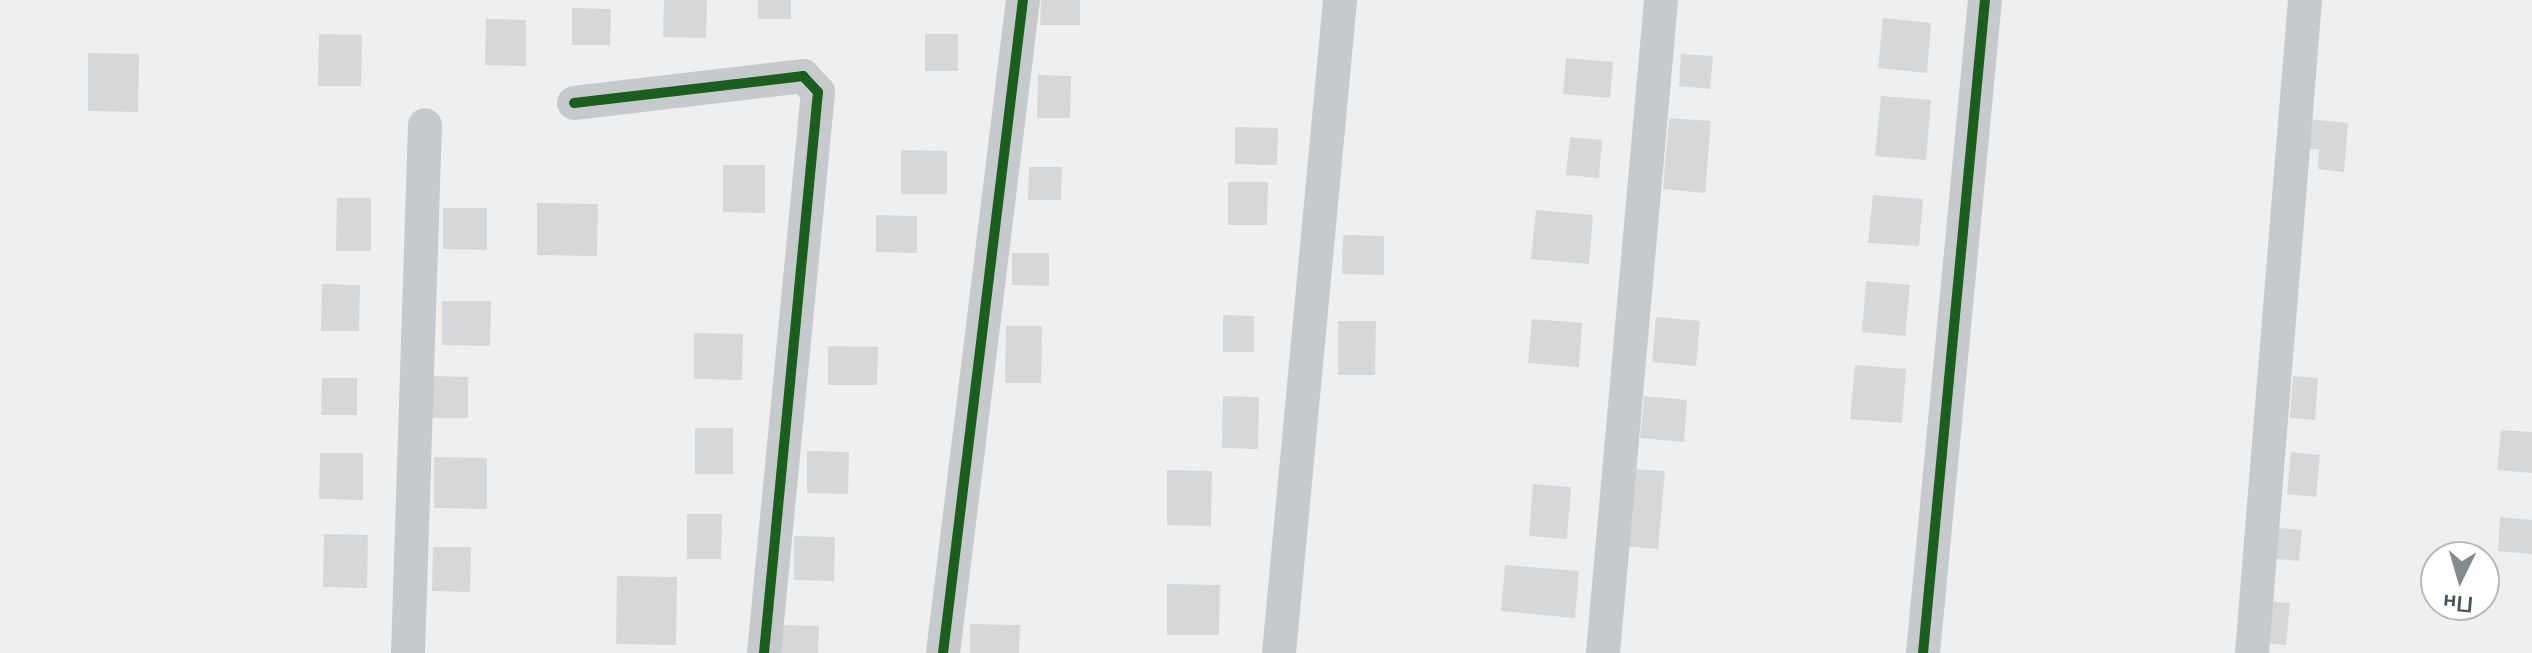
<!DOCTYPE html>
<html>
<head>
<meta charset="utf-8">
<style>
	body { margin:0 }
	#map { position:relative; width:2532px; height:653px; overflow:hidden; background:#f0efef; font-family:"Nunito Sans",sans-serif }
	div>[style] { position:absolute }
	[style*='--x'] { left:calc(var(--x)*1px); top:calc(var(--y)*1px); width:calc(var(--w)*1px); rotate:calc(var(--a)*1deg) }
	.building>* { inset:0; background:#d6d7d8 }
	.street>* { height:34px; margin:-17px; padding:0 17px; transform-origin:17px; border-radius:17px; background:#c6cacc }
	.cycleway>* { height:10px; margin:-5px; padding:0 5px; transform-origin:5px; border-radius:5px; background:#1b5e20 }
	span { translate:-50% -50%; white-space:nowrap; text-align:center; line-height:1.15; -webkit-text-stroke:8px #fff; paint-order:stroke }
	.north { position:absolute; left:2420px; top:541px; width:80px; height:80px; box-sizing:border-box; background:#fff; border:2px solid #b5bbbe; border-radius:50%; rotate:185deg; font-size:22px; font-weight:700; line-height:32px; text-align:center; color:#46565c }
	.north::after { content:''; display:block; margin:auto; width:28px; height:36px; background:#828c8f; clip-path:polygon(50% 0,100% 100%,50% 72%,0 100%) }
</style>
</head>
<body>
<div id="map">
	<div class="building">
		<div style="clip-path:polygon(664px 0,707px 0,706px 38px,663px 37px)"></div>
		<div style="clip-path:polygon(758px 0,791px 0,791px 19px,758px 19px)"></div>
		<div style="clip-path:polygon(1041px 0,1080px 0,1080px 25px,1040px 25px)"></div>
		<div style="clip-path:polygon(572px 8px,611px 9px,610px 45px,572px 45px)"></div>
		<div style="clip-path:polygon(1883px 18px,1931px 23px,1927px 73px,1878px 68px)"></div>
		<div style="clip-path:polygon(486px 19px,526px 20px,526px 66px,485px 65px)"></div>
		<div style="clip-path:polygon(319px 34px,362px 35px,361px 86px,318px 86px)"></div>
		<div style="clip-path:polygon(925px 34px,958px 34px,958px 71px,925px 71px)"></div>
		<div style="clip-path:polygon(88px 53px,139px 54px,138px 112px,88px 111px)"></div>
		<div style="clip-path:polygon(1681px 54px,1713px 56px,1710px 89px,1679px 86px)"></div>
		<div style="clip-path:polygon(1566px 58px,1613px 62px,1610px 98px,1563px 94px)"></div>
		<div style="clip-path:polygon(1038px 75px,1071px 76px,1070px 118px,1037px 118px)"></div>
		<div style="clip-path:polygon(1881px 96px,1931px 100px,1926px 160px,1875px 156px)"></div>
		<div style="clip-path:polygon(1669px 118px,1711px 121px,1705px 193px,1663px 189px)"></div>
		<div style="clip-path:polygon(2307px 119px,2348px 123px,2344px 172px,2318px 169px,2319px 150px,2305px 148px)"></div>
		<div style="clip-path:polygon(1235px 127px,1278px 128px,1277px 165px,1235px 164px)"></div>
		<div style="clip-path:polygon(1570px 137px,1602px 140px,1599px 178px,1566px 175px)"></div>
		<div style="clip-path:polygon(901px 150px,947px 151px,947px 194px,901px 194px)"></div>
		<div style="clip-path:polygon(723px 165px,765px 165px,765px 213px,723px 212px)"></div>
		<div style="clip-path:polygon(1029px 167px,1062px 167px,1061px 200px,1028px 200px)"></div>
		<div style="clip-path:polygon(1228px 182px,1268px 182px,1267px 225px,1228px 225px)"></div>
		<div style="clip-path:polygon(1873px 195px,1923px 199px,1919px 246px,1868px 243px)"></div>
		<div style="clip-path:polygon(337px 198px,371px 198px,371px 251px,336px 251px)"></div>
		<div style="clip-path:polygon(537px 203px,598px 204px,597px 256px,537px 255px)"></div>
		<div style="clip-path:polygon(443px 208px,487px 208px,487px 250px,443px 249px)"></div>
		<div style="clip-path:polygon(1536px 210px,1593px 215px,1589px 264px,1531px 259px)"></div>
		<div style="clip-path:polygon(876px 215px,917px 216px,917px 253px,876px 252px)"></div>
		<div style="clip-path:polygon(1343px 235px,1384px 236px,1384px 275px,1342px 274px)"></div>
		<div style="clip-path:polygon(1012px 253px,1049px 253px,1049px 286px,1012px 285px)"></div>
		<div style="clip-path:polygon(1866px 281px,1910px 285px,1905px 336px,1862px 332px)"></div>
		<div style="clip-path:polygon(322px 284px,360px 285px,359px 331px,321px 331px)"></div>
		<div style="clip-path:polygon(442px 301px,491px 301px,490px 346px,442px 345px)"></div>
		<div style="clip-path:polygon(1223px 315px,1254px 316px,1254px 352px,1223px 352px)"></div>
		<div style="clip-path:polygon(1656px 317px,1700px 321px,1696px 366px,1652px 362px)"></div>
		<div style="clip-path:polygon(1532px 319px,1582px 323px,1579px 367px,1528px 363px)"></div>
		<div style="clip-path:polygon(1338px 321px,1376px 321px,1375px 375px,1338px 375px)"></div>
		<div style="clip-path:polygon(1006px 326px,1042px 326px,1041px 383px,1005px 383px)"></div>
		<div style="clip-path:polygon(694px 333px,743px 334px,742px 380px,694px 379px)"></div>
		<div style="clip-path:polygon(828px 346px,878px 347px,877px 385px,828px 385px)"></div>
		<div style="clip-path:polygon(1855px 365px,1906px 369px,1902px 423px,1850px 419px)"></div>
		<div style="clip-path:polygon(433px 376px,468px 377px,468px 418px,432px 418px)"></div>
		<div style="clip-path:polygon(2293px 376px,2318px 378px,2315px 420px,2290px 418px)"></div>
		<div style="clip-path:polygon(322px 378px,357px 378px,357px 415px,321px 415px)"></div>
		<div style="clip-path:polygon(1223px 396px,1259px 397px,1258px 449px,1222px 448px)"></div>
		<div style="clip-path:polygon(1644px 396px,1687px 400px,1684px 442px,1640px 438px)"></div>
		<div style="clip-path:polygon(695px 428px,733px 428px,733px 474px,695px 474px)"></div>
		<div style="clip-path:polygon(2501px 430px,2532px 432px,2532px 473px,2497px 470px)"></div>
		<div style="clip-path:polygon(807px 451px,849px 452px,848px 494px,807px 493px)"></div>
		<div style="clip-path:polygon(2291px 452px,2320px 455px,2316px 497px,2287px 494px)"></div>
		<div style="clip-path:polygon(320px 453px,363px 453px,363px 500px,319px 499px)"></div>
		<div style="clip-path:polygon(434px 457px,487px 458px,487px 509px,434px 508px)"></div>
		<div style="clip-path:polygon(1631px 469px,1665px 471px,1658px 549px,1625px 546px)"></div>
		<div style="clip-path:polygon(1167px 470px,1212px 471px,1211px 526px,1167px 525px)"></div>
		<div style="clip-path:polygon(1533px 484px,1571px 487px,1567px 539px,1529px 536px)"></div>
		<div style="clip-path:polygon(687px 514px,722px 514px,721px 559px,687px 559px)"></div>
		<div style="clip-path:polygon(2500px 517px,2532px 520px,2532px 554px,2498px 551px)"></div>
		<div style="clip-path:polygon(2268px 527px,2302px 530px,2299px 561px,2266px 558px)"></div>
		<div style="clip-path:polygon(324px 534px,368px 535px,367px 588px,323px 587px)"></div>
		<div style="clip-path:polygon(794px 536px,835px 537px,834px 581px,794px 580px)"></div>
		<div style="clip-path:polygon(433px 547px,471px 547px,470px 592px,432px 591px)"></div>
		<div style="clip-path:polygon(1505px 565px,1579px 571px,1575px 618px,1501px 611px)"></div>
		<div style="clip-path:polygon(617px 576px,677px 577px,676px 645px,616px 644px)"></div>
		<div style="clip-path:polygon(1167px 584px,1220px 585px,1219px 635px,1167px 635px)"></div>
		<div style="clip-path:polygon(2263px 601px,2290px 603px,2286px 645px,2259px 643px)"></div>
		<div style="clip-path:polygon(970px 624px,1020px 625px,1019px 653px,970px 653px)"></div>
		<div style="clip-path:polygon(780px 625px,819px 626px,818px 653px,780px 653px)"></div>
	</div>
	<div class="street">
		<div style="--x:574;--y:103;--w:231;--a:-6.7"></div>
		<div style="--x:803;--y:76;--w:22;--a:47"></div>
		<div style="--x:818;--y:92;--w:564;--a:95.5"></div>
		<div style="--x:408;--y:653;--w:528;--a:-88.16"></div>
		<div style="--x:943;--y:653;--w:658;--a:-83.02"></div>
		<div style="--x:1279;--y:653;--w:656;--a:-84.66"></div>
		<div style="--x:1603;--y:653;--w:656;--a:-84.92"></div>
		<div style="--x:1923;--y:653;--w:656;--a:-84.58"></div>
		<div style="--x:2252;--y:653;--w:655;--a:-85.36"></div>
	</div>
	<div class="cycleway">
		<div style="--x:574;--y:103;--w:231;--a:-6.7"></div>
		<div style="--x:803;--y:76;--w:22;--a:47"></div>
		<div style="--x:818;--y:92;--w:564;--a:95.5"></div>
		<div style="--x:943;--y:653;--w:658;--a:-83.02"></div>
		<div style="--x:1923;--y:653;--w:656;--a:-84.58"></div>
	</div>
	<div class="north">Пн</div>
</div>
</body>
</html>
